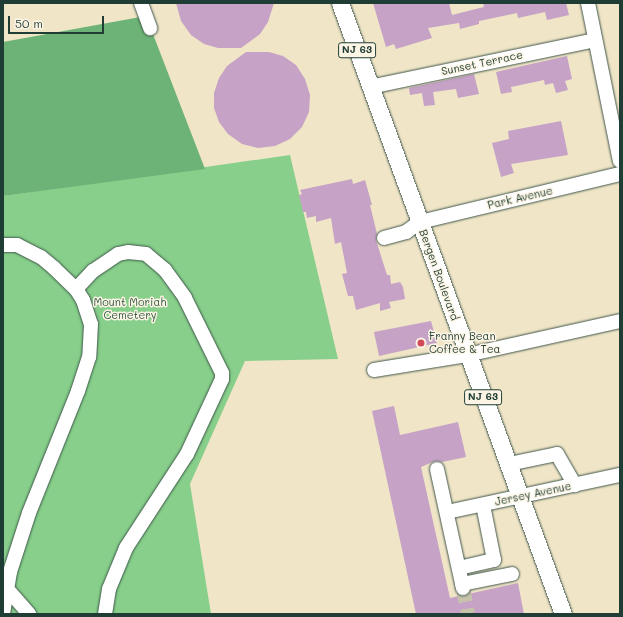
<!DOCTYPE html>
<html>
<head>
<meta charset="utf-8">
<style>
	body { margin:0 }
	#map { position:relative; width:623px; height:617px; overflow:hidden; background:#f0e5c7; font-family:Mali,sans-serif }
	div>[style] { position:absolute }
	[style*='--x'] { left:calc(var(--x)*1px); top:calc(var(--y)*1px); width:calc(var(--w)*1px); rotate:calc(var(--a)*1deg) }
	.green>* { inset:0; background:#87cf8a }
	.forest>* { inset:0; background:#6db276 }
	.building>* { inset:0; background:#c5a2c6 }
	.minor-tunnel>* { height:14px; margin-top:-7px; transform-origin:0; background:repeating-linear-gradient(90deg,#c6c3aa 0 14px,transparent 0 21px) }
	.roads { filter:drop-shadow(0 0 1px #3e564a) drop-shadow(0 0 1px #3e564a) }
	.minor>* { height:14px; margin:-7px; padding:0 7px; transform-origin:7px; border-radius:7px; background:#fff }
	.major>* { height:17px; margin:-8.5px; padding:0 8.5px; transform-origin:8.5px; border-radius:8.5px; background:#fff }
	.dots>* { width:11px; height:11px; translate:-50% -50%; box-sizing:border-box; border:2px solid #fcf5e5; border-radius:50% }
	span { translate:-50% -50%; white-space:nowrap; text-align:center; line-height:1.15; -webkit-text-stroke:3px #fcf5e5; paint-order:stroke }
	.shield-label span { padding:1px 3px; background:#fcf5e5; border:1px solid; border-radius:3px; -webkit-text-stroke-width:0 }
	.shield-label { font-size:10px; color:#1f3d34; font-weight:700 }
	.street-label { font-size:11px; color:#1f3d34 }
	.park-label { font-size:11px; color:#345a45 }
	.poi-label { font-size:11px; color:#1f3d34 }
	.left { translate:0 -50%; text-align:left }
	.frame { position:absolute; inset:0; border:4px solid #1f3d34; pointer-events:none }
	.scale { position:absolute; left:8px; top:16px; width:96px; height:18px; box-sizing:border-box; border:2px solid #1f3d34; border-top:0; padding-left:5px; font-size:12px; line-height:14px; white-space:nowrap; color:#1f3d34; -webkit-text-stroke:3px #fcf5e5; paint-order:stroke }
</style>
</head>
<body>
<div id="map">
	<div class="green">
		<div style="clip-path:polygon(290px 155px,338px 359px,245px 361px,190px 484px,211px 614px,3px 614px,3px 196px)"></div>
	</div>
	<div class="forest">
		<div style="clip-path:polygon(146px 16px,205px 169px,3px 196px,3px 42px)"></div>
	</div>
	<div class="building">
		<div style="clip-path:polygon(176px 3px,274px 3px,268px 22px,260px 34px,241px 48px,218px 48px,204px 44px,191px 35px,181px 21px)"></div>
		<div style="clip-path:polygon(373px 3px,449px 3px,452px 15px,484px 7px,483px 3px,566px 3px,569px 15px,547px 20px,545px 12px,518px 18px,517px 13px,479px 21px,479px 24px,460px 29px,459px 23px,428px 28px,432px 38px,396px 49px,394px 44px,386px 47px)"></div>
		<div style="clip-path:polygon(246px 52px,269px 52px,283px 56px,296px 65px,305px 79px,310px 95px,309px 112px,302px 127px,290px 139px,275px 146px,258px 148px,242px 144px,228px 134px,219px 122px,214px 108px,214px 93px,219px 78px,227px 66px)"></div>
		<div style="clip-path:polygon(567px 56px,572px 79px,565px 81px,568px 90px,556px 93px,553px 83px,545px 85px,544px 80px,511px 87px,512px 92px,501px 94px,496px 72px)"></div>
		<div style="clip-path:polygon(474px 74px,479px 94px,458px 98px,456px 89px,433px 92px,435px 105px,424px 106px,422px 93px,410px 95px,409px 88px)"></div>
		<div style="clip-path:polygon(561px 121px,568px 155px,511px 164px,514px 173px,501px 177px,492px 143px,509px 139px,508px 131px)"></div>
		<div style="clip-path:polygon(352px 179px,353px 184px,365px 180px,372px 205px,370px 205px,377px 234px,376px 240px,387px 275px,390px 275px,391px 284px,400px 282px,403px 287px,405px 299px,389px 302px,391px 308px,380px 311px,380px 303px,356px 310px,353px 296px,348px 296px,342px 274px,347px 273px,341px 242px,335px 244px,331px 218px,316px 222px,316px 216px,307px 218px,306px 212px,303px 212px,299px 195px,302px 194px,300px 190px)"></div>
		<div style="clip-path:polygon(431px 321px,437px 343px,379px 356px,374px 332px)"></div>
		<div style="clip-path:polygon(394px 406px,400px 435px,458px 422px,466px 457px,442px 462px,435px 461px,421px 467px,450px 598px,518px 583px,524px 614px,416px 614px,372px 411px)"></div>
	</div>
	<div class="minor-tunnel">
		<div style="--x:463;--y:588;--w:26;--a:79"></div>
	</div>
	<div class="roads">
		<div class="minor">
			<div style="--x:141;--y:3;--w:27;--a:70"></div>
			<div style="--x:588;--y:3;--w:161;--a:78.6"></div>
			<div style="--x:370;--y:87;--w:230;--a:-11.8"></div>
			<div style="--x:384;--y:238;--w:23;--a:-15"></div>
			<div style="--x:406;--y:232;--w:17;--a:-36"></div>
			<div style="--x:420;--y:222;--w:206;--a:-13.5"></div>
			<div style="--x:3;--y:245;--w:14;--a:0"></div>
			<div style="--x:17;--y:245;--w:27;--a:27"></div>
			<div style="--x:41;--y:257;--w:17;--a:40"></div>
			<div style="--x:54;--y:268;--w:30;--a:44"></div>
			<div style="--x:76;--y:289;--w:13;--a:58"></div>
			<div style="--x:83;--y:300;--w:25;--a:72"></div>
			<div style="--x:91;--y:324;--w:33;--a:93"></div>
			<div style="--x:89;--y:357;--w:36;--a:108"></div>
			<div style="--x:78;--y:391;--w:131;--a:111.9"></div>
			<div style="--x:29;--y:513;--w:62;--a:107.9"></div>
			<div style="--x:10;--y:572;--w:43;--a:99.5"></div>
			<div style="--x:76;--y:289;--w:25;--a:-47"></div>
			<div style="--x:93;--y:271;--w:30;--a:-34"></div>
			<div style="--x:118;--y:254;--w:10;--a:-11"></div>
			<div style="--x:128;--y:252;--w:18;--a:6"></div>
			<div style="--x:146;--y:254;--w:25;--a:40"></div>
			<div style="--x:165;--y:270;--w:34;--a:54"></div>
			<div style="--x:185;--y:298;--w:84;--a:63.7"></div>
			<div style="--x:222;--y:373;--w:6;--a:90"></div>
			<div style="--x:222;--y:379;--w:83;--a:115"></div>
			<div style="--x:187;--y:454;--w:112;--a:123"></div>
			<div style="--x:126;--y:548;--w:44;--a:112.5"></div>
			<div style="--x:109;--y:589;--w:25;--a:99"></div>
			<div style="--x:374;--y:370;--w:94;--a:-9.2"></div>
			<div style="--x:467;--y:355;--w:157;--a:-12.5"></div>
			<div style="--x:509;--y:464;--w:49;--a:-11.8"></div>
			<div style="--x:557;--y:454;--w:36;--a:60"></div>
			<div style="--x:437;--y:469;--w:122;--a:77.7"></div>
			<div style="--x:447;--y:512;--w:177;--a:-12.1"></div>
			<div style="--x:459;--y:568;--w:36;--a:-13"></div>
			<div style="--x:494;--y:560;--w:56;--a:-101.3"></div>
			<div style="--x:3;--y:584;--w:40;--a:49"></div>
			<div style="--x:462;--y:584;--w:51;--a:-11.3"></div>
		</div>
		<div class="major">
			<div style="--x:340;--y:3;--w:650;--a:69.95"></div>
		</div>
	</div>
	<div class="dots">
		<div style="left:421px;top:343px;background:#d1495b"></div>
	</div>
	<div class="shield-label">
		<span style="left:357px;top:50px">NJ 63</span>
		<span style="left:483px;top:397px">NJ 63</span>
	</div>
	<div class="street-label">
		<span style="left:482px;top:63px;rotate:-12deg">Sunset Terrace</span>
		<span style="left:520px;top:198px;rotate:-13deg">Park Avenue</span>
		<span style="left:439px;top:275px;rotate:70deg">Bergen Boulevard</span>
		<span style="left:533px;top:494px;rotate:-12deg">Jersey Avenue</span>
	</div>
	<div class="park-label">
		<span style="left:130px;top:309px">Mount Moriah<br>Cemetery</span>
	</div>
	<div class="poi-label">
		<span class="left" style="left:429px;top:343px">Franny Bean<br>Coffee &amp; Tea</span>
	</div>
	<div class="frame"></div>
	<div class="scale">50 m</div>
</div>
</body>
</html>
